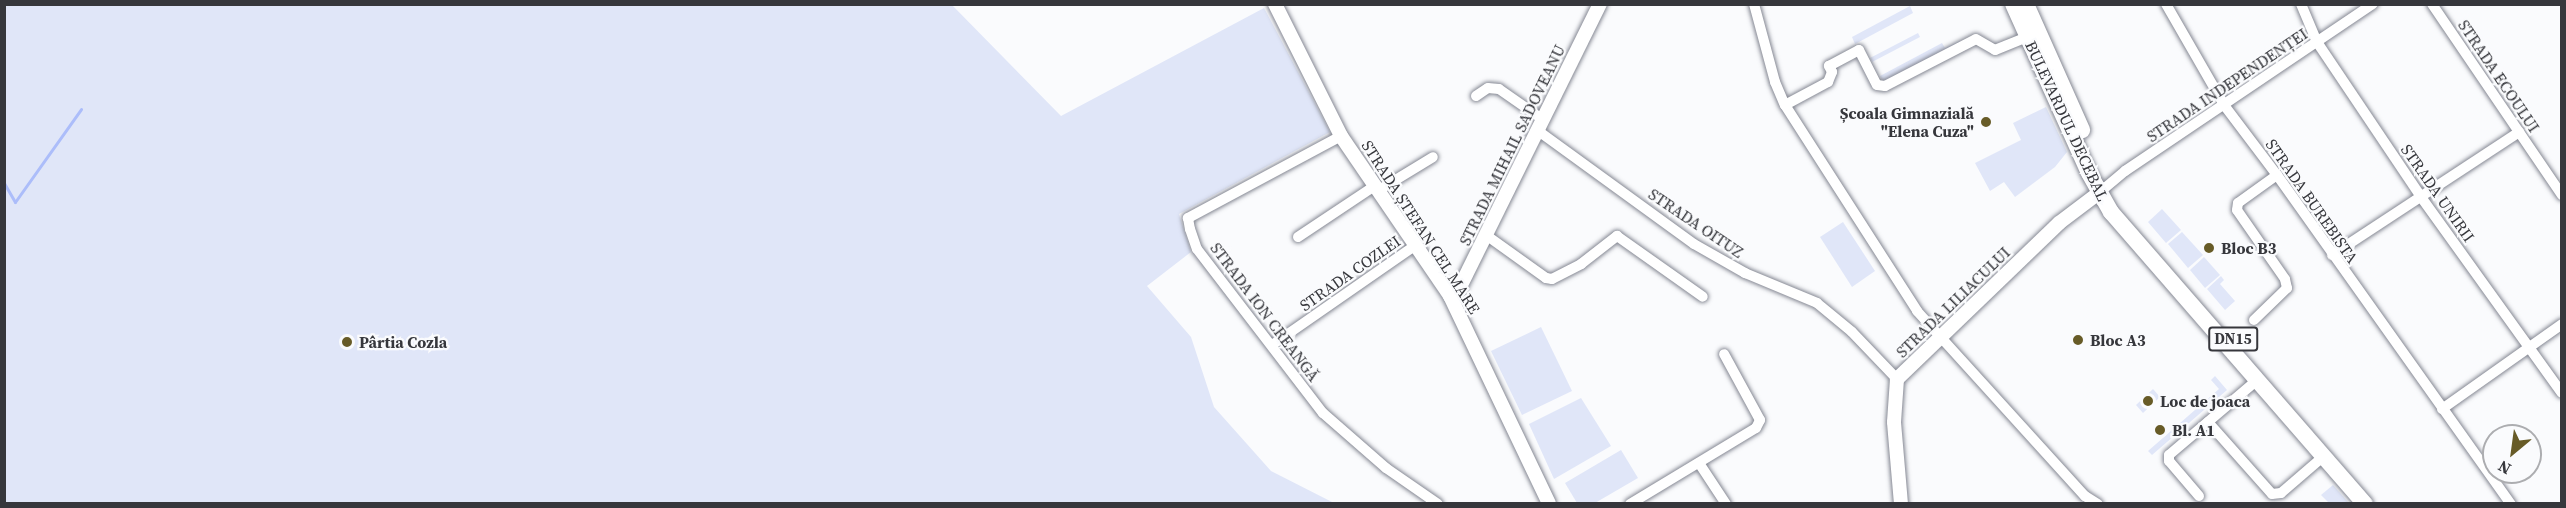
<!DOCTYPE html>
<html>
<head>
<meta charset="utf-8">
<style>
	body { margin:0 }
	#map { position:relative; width:2566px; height:508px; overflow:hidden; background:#fafbfd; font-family:"Source Serif 4",serif }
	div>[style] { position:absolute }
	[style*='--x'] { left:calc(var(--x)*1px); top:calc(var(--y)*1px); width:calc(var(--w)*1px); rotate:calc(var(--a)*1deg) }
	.green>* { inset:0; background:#e0e6f8 }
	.stream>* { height:3px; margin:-1.5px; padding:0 1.5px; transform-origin:1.5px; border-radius:1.5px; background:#acbdfa }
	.roads { filter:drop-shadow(0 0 2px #858893) drop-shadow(0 0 2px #858893) }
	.minor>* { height:10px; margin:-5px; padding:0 5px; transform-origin:5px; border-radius:5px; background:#fff }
	.tertiary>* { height:14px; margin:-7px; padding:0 7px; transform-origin:7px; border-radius:7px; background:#fff }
	.primary>* { height:16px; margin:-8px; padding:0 8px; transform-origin:8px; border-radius:8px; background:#fff }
	.dots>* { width:16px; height:16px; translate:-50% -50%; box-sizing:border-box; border:3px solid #fafbfd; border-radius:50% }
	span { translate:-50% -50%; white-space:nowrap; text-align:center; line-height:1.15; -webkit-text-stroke:4.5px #fafbfd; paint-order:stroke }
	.shield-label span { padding:2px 4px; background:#fafbfd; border:2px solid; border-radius:4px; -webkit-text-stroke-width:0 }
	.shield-label { font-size:15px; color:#36373c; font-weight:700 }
	.street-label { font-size:16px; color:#36373c }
	.poi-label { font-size:16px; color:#36373c; font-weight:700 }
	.right { translate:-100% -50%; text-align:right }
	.left { translate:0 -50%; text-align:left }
	.frame { position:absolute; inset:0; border:6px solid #36373c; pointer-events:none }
	.north { position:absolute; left:2482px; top:424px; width:60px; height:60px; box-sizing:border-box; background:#fafbfd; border:2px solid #acadb0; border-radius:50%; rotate:209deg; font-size:16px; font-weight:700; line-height:24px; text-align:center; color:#36373c }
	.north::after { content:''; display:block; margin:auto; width:21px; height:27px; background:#675b27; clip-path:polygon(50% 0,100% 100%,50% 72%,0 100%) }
</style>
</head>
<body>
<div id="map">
	<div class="green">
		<div style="clip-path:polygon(4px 5px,952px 5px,1061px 116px,1264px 8px,1330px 132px,1179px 214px,1191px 252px,1147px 286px,1191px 337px,1214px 407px,1271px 471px,1334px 503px,5px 503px)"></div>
		<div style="clip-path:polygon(1910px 6px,1913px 13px,1855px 44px,1852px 37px)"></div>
		<div style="clip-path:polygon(1918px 33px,1920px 37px,1872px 62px,1870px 58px)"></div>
		<div style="clip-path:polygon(1960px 41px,1962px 46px,1885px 86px,1880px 76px,1942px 43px,1945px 48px)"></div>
		<div style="clip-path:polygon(2046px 107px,2067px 152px,2055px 167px,2015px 197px,2004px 182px,1990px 191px,1975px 163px,2021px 140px,2013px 123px)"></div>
		<div style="clip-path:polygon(2162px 209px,2181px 230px,2166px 243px,2148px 222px)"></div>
		<div style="clip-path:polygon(1843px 222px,1875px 271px,1852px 287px,1820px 237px)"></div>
		<div style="clip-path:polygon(2182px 232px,2203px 255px,2188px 268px,2168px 244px)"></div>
		<div style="clip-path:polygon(2204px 257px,2220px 275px,2205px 288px,2190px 270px)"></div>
		<div style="clip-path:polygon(2221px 276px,2224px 280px,2220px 284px,2235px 301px,2225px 310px,2207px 289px)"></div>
		<div style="clip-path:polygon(1541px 327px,1572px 391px,1522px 415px,1491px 351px)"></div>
		<div style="clip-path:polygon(2215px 376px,2227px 390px,2152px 455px,2148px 451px,2219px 389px,2211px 380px)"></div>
		<div style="clip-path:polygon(2153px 389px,2160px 397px,2143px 413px,2136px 405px)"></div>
		<div style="clip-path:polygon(1581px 398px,1611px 446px,1554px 479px,1529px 424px)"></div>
		<div style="clip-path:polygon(1621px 450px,1638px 478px,1595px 503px,1577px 503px,1565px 483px)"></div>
		<div style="clip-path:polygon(2333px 485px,2349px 503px,2329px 503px,2321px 495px)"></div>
	</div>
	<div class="stream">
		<div style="--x:4;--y:183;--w:22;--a:60"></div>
		<div style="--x:15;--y:202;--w:114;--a:-54.6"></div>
	</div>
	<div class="roads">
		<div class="minor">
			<div style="--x:1754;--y:4;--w:81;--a:74.9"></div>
			<div style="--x:1775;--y:82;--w:25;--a:67"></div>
			<div style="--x:1785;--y:105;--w:245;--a:57.3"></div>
			<div style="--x:1917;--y:311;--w:250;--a:47.8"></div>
			<div style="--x:2085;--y:496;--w:15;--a:32"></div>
			<div style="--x:2166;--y:4;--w:116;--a:60.1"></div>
			<div style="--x:2224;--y:105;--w:88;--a:52.9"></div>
			<div style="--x:2277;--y:175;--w:404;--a:54.6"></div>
			<div style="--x:2301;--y:4;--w:41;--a:67.2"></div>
			<div style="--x:2317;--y:42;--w:187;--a:56.1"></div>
			<div style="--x:2421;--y:197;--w:241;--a:54.3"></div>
			<div style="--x:2432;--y:4;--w:231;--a:55.8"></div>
			<div style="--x:1476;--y:96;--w:14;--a:-34"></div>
			<div style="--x:1488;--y:88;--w:11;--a:5"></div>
			<div style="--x:1499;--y:89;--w:52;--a:34.9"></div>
			<div style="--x:1785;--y:105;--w:49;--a:-28.1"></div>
			<div style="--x:1828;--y:82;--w:11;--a:-68"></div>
			<div style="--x:1832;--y:72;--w:7;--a:-117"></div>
			<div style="--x:1829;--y:66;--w:34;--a:-28"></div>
			<div style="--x:1859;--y:50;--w:39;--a:63"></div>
			<div style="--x:1877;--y:85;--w:8;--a:7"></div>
			<div style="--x:1885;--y:86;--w:102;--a:-27.3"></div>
			<div style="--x:1976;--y:39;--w:22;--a:30"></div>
			<div style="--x:1995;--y:50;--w:35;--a:-22"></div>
			<div style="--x:1537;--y:130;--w:194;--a:36"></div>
			<div style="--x:1694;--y:244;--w:59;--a:29.6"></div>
			<div style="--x:1745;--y:273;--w:78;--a:22.6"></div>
			<div style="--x:1817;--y:303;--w:45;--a:39.6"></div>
			<div style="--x:1852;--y:332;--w:65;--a:46.2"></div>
			<div style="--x:1341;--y:136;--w:174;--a:151.8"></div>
			<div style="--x:1188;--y:218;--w:11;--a:80"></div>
			<div style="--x:1190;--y:229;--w:21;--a:71"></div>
			<div style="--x:1197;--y:249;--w:207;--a:52.5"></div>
			<div style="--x:1323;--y:413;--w:84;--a:41.1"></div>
			<div style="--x:1386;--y:468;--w:63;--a:34.7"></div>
			<div style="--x:1379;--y:190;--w:63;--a:-31.4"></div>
			<div style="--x:2100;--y:192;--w:33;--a:-40"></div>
			<div style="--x:2125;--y:171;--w:299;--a:-34"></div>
			<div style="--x:1486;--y:235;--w:74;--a:35.6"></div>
			<div style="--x:1546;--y:278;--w:6;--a:9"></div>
			<div style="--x:1552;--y:279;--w:33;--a:-27"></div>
			<div style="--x:1581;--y:264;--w:46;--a:-37.9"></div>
			<div style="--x:1617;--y:236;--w:105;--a:35.3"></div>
			<div style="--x:1298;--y:237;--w:94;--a:-33.7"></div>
			<div style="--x:2332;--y:255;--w:224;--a:-33.3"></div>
			<div style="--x:2254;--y:320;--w:46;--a:-44.1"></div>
			<div style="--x:2287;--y:288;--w:9;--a:-103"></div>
			<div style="--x:2285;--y:279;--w:84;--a:-124.8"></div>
			<div style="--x:2237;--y:210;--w:7;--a:-82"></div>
			<div style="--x:2238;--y:203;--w:48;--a:-35.7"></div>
			<div style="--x:1272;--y:345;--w:175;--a:-34.8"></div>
			<div style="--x:2442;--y:409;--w:147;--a:-35.3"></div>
			<div style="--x:2208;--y:422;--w:96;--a:48.4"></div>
			<div style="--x:2272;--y:494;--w:9;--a:-6"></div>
			<div style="--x:2281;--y:493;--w:57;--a:-40.7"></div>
			<div style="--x:1699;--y:463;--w:49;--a:56.6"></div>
			<div style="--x:2199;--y:496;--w:46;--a:-130.6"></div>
			<div style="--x:2169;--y:461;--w:6;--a:-90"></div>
			<div style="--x:2169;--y:455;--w:116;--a:-40.4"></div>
			<div style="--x:1630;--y:504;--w:147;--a:-31.1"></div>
			<div style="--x:1756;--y:428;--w:9;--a:-63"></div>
			<div style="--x:1760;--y:420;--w:75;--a:-118.6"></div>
		</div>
		<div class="tertiary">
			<div style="--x:1275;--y:4;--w:148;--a:63.4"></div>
			<div style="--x:1341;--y:136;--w:194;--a:55.7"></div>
			<div style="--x:1450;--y:296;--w:230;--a:64.5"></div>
			<div style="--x:1450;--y:296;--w:9;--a:-32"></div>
			<div style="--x:1458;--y:291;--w:320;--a:-63.7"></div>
			<div style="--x:1901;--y:504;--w:82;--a:-94.9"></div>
			<div style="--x:1894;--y:422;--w:43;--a:-86"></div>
			<div style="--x:1897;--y:379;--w:225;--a:-43.9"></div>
			<div style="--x:2059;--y:223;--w:51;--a:-37.1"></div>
		</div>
		<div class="primary">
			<div style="--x:2013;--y:4;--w:185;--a:65.8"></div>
			<div style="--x:2089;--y:173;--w:45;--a:60.6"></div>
			<div style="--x:2111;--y:212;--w:387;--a:49"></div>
			<div style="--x:2026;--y:4;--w:138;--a:66"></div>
		</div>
	</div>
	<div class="dots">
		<div style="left:1986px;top:122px;background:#675b27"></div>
		<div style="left:2209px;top:248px;background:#675b27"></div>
		<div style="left:2078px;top:340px;background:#675b27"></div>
		<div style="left:347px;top:342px;background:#675b27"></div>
		<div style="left:2148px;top:401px;background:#675b27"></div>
		<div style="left:2160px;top:430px;background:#675b27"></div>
	</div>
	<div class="shield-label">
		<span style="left:2233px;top:339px">DN15</span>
	</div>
	<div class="street-label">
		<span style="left:2499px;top:76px;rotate:56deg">STRADA ECOULUI</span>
		<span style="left:2227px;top:85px;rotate:-34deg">STRADA INDEPENDENȚEI</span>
		<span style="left:2067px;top:121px;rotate:65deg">BULEVARDUL DECEBAL</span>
		<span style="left:1512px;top:145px;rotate:-64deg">STRADA MIHAIL SADOVEANU</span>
		<span style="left:2438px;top:193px;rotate:55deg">STRADA UNIRII</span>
		<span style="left:2312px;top:201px;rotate:55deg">STRADA BUREBISTA</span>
		<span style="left:1696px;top:223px;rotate:34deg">STRADA OITUZ</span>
		<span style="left:1421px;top:227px;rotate:57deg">STRADA ȘTEFAN CEL MARE</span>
		<span style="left:1350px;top:273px;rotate:-35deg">STRADA COZLEI</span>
		<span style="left:1953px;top:302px;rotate:-44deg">STRADA LILIACULUI</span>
		<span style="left:1265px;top:312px;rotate:53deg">STRADA ION CREANGĂ</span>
	</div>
	<div class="poi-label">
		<span class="right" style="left:1974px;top:122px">Școala Gimnazială<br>"Elena Cuza"</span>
		<span class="left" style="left:2221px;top:248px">Bloc B3</span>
		<span class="left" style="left:2090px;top:340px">Bloc A3</span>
		<span class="left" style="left:359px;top:342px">Pârtia Cozla</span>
		<span class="left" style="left:2160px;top:401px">Loc de joaca</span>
		<span class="left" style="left:2172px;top:430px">Bl. A1</span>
	</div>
	<div class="frame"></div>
	<div class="north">N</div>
</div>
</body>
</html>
